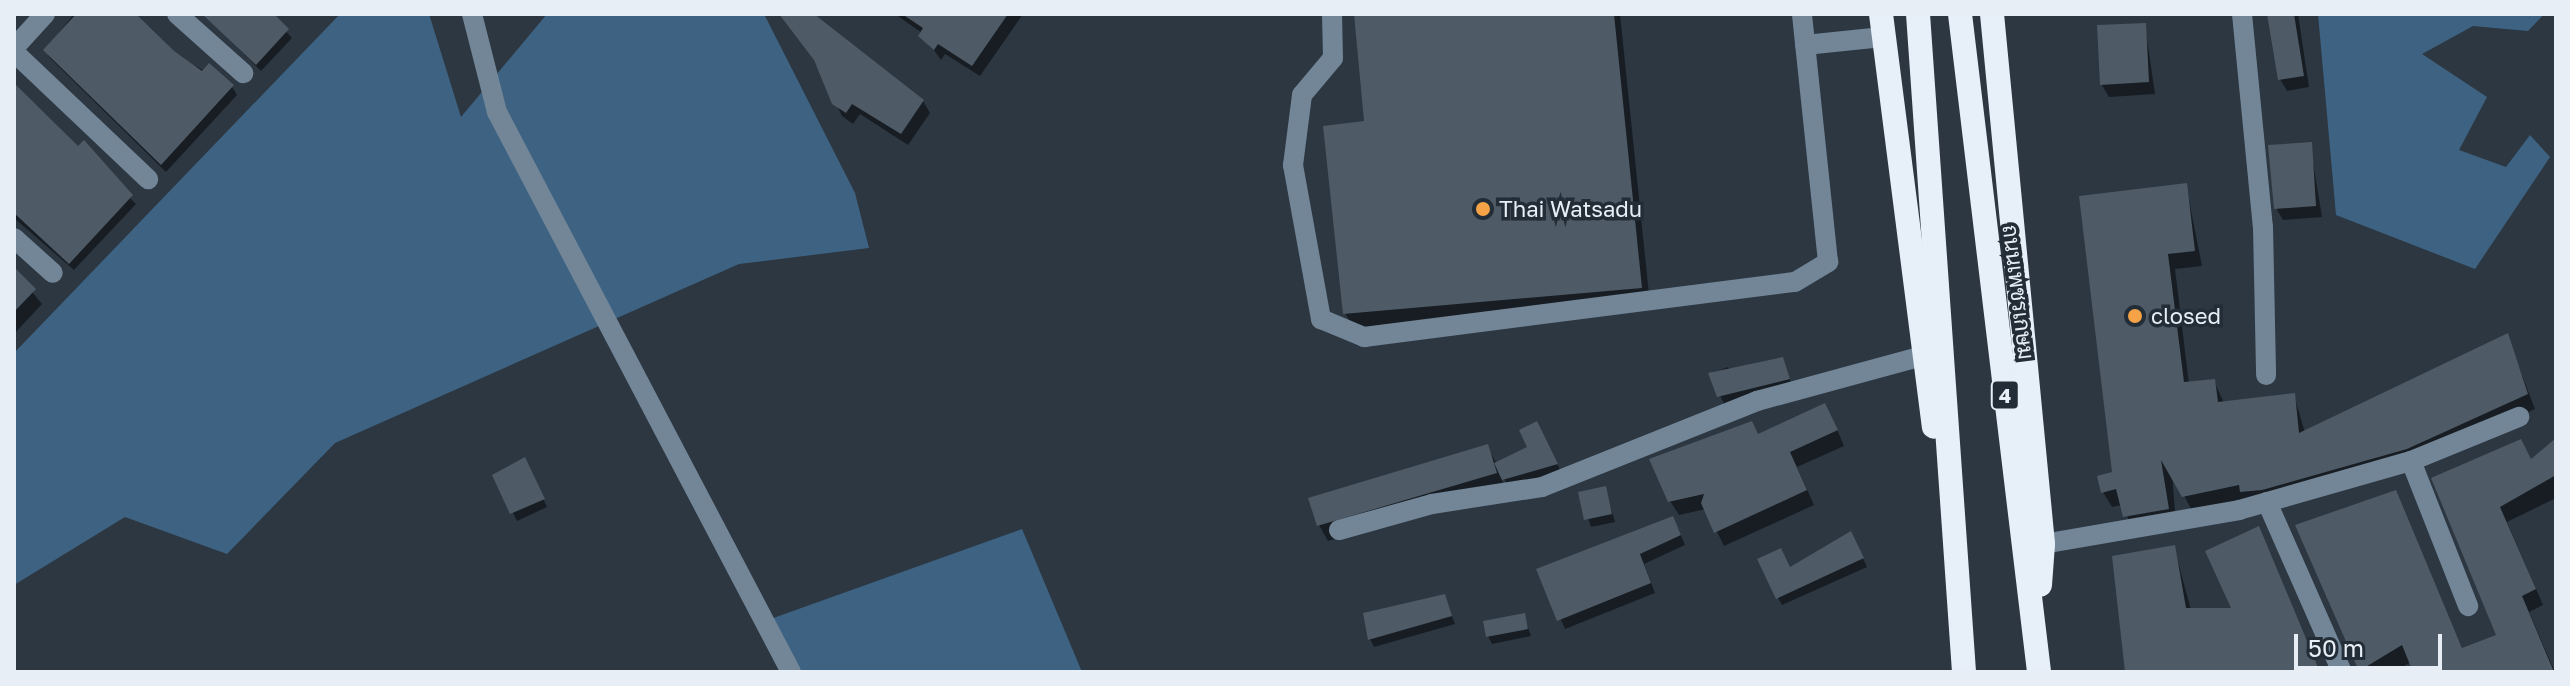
<!DOCTYPE html>
<html>
<head>
<meta charset="utf-8">
<style>
	body { margin:0 }
	#map { position:relative; width:2570px; height:686px; overflow:hidden; background:#2c3742; font-family:"Golos Text",Sarabun,sans-serif }
	div>[style] { position:absolute }
	[style*='--x'] { left:calc(var(--x)*1px); top:calc(var(--y)*1px); width:calc(var(--w)*1px); rotate:calc(var(--a)*1deg) }
	.green>* { inset:0; background:#3e6382 }
	.shadow>* { inset:0; background:#0007 }
	.building>* { inset:0; background:#4e5a65 }
	.minor>* { height:20px; margin:-10px; padding:0 10px; transform-origin:10px; border-radius:10px; background:#738697 }
	.highway>* { height:24px; margin:-12px; padding:0 12px; transform-origin:12px; border-radius:12px; background:#e7f0f9 }
	.dots>* { width:22px; height:22px; translate:-50% -50%; box-sizing:border-box; border:4px solid #222d37; border-radius:50% }
	span { translate:-50% -50%; white-space:nowrap; text-align:center; line-height:1.15; -webkit-text-stroke:7px #222d37; paint-order:stroke }
	.shield-label span { padding:2px 6px; background:#222d37; border:2px solid; border-radius:6px; -webkit-text-stroke-width:0 }
	.shield-label { font-size:20px; color:#e7eef5; font-weight:700 }
	.poi-label { font-size:22px; color:#e7eef5 }
	.left { translate:0 -50%; text-align:left }
	.street-label { font-size:22px; color:#e7eef5 }
	.frame { position:absolute; inset:0; border:16px solid #e7eef5; pointer-events:none }
	.scale { position:absolute; left:2294px; top:634px; width:148px; height:36px; box-sizing:border-box; border:4px solid #e7eef5; border-top:0; padding-left:10px; font-size:24px; line-height:28px; white-space:nowrap; color:#e7eef5; -webkit-text-stroke:6px #222d37; paint-order:stroke }
</style>
</head>
<body>
<div id="map">
	<div class="green">
		<div style="clip-path:polygon(340px 14px,429px 14px,461px 117px,547px 14px,764px 14px,855px 193px,869px 248px,739px 264px,335px 443px,227px 554px,125px 517px,14px 585px,14px 353px)"></div>
		<div style="clip-path:polygon(2318px 14px,2544px 14px,2528px 31px,2473px 26px,2422px 54px,2487px 97px,2459px 150px,2506px 167px,2530px 135px,2550px 157px,2475px 269px,2336px 215px)"></div>
		<div style="clip-path:polygon(1022px 529px,1082px 672px,787px 672px,765px 621px)"></div>
	</div>
	<div class="shadow">
		<div style="clip-path:polygon(74px 14px,132px 14px,173px 53px,232px 87px,237px 95px,166px 172px,50px 58px,45px 50px)"></div>
		<div style="clip-path:polygon(204px 14px,270px 14px,292px 38px,261px 71px)"></div>
		<div style="clip-path:polygon(791px 14px,810px 14px,923px 101px,930px 113px,908px 145px,860px 114px,853px 124px,842px 116px)"></div>
		<div style="clip-path:polygon(895px 14px,1023px 14px,980px 76px,945px 54px,941px 60px,922px 33px)"></div>
		<div style="clip-path:polygon(1356px 14px,1620px 14px,1650px 304px,1354px 329px,1345px 313px,1367px 122px)"></div>
		<div style="clip-path:polygon(2269px 14px,2298px 14px,2309px 87px,2287px 91px,2280px 79px)"></div>
		<div style="clip-path:polygon(2145px 25px,2155px 94px,2109px 97px,2102px 85px)"></div>
		<div style="clip-path:polygon(14px 86px,136px 204px,74px 270px,14px 218px)"></div>
		<div style="clip-path:polygon(2310px 144px,2322px 217px,2283px 220px,2276px 208px)"></div>
		<div style="clip-path:polygon(2186px 185px,2202px 266px,2175px 269px,2189px 384px,2214px 381px,2224px 403px,2294px 395px,2305px 433px,2507px 336px,2535px 409px,2416px 463px,2192px 511px,2172px 472px,2176px 524px,2134px 531px,2122px 505px,2112px 507px,2103px 492px,2115px 474px,2081px 198px)"></div>
		<div style="clip-path:polygon(14px 270px,42px 304px,14px 334px)"></div>
		<div style="clip-path:polygon(1728px 367px,1732px 375px,1786px 367px,1792px 386px,1724px 404px,1710px 374px)"></div>
		<div style="clip-path:polygon(1833px 420px,1844px 446px,1797px 467px,1814px 505px,1724px 546px,1706px 509px,1679px 515px,1670px 501px,1758px 436px)"></div>
		<div style="clip-path:polygon(1541px 431px,1561px 472px,1509px 487px,1501px 474px,1504px 489px,1328px 541px,1319px 525px,1487px 447px,1497px 464px,1529px 448px)"></div>
		<div style="clip-path:polygon(2556px 440px,2556px 498px,2507px 522px,2543px 605px,2529px 612px,2555px 672px,2415px 672px,2413px 661px,2393px 672px,2361px 672px,2297px 527px,2395px 492px,2463px 650px,2499px 636px,2434px 479px,2531px 461px)"></div>
		<div style="clip-path:polygon(529px 467px,547px 507px,517px 521px,495px 476px)"></div>
		<div style="clip-path:polygon(1605px 488px,1615px 522px,1591px 527px,1580px 494px)"></div>
		<div style="clip-path:polygon(1678px 528px,1685px 545px,1644px 564px,1655px 593px,1565px 629px,1539px 570px)"></div>
		<div style="clip-path:polygon(2258px 529px,2320px 672px,2127px 672px,2174px 547px,2191px 610px,2234px 610px)"></div>
		<div style="clip-path:polygon(1855px 541px,1867px 567px,1782px 605px,1778px 598px,1790px 569px)"></div>
		<div style="clip-path:polygon(1444px 596px,1455px 624px,1374px 647px,1370px 639px)"></div>
		<div style="clip-path:polygon(1524px 616px,1531px 636px,1492px 644px,1488px 636px)"></div>
	</div>
	<div class="building">
		<div style="clip-path:polygon(76px 14px,136px 14px,174px 51px,202px 71px,209px 63px,234px 85px,161px 165px,43px 50px)"></div>
		<div style="clip-path:polygon(202px 14px,274px 14px,289px 29px,256px 65px)"></div>
		<div style="clip-path:polygon(779px 14px,814px 14px,924px 100px,901px 134px,852px 104px,846px 113px,832px 104px,814px 60px)"></div>
		<div style="clip-path:polygon(902px 14px,1008px 14px,972px 66px,938px 44px,934px 50px,918px 36px,923px 28px)"></div>
		<div style="clip-path:polygon(1354px 14px,1614px 14px,1642px 288px,1343px 314px,1323px 126px,1364px 121px)"></div>
		<div style="clip-path:polygon(2267px 14px,2294px 14px,2304px 76px,2278px 80px)"></div>
		<div style="clip-path:polygon(2146px 23px,2149px 82px,2100px 85px,2097px 25px)"></div>
		<div style="clip-path:polygon(14px 83px,78px 146px,84px 140px,133px 195px,69px 264px,14px 213px)"></div>
		<div style="clip-path:polygon(2312px 142px,2316px 206px,2274px 209px,2268px 145px)"></div>
		<div style="clip-path:polygon(2187px 183px,2195px 251px,2168px 254px,2184px 382px,2215px 379px,2218px 402px,2295px 393px,2299px 433px,2508px 333px,2528px 394px,2407px 449px,2262px 490px,2240px 492px,2239px 485px,2182px 497px,2161px 460px,2169px 509px,2123px 517px,2116px 489px,2101px 493px,2097px 476px,2112px 472px,2079px 196px)"></div>
		<div style="clip-path:polygon(14px 267px,36px 289px,14px 312px)"></div>
		<div style="clip-path:polygon(1783px 357px,1790px 379px,1717px 397px,1708px 373px)"></div>
		<div style="clip-path:polygon(1825px 403px,1838px 430px,1790px 452px,1807px 490px,1714px 533px,1701px 503px,1704px 494px,1668px 502px,1649px 459px,1752px 421px,1758px 434px)"></div>
		<div style="clip-path:polygon(1537px 421px,1558px 464px,1502px 480px,1494px 463px,1527px 447px,1519px 430px)"></div>
		<div style="clip-path:polygon(2556px 438px,2556px 475px,2500px 507px,2536px 589px,2522px 596px,2554px 672px,2413px 672px,2402px 645px,2359px 671px,2295px 525px,2396px 490px,2462px 648px,2496px 635px,2431px 478px,2521px 439px,2531px 459px)"></div>
		<div style="clip-path:polygon(1488px 444px,1497px 473px,1317px 526px,1308px 498px)"></div>
		<div style="clip-path:polygon(525px 457px,545px 499px,510px 514px,492px 475px)"></div>
		<div style="clip-path:polygon(1606px 486px,1612px 514px,1584px 520px,1578px 492px)"></div>
		<div style="clip-path:polygon(1673px 516px,1681px 535px,1640px 554px,1651px 583px,1557px 621px,1536px 569px)"></div>
		<div style="clip-path:polygon(2259px 526px,2320px 672px,2125px 672px,2112px 556px,2175px 545px,2186px 608px,2231px 608px,2205px 551px)"></div>
		<div style="clip-path:polygon(1851px 531px,1864px 558px,1776px 599px,1757px 559px,1781px 548px,1790px 567px)"></div>
		<div style="clip-path:polygon(1445px 594px,1452px 616px,1368px 640px,1363px 613px)"></div>
		<div style="clip-path:polygon(1525px 613px,1528px 629px,1486px 637px,1483px 621px)"></div>
	</div>
	<div class="minor">
		<div style="--x:177;--y:14;--w:89;--a:41.8"></div>
		<div style="--x:472;--y:14;--w:101;--a:75.7"></div>
		<div style="--x:497;--y:112;--w:632;--a:62.3"></div>
		<div style="--x:1332;--y:14;--w:44;--a:88.7"></div>
		<div style="--x:1333;--y:58;--w:48;--a:130"></div>
		<div style="--x:1302;--y:95;--w:71;--a:97.3"></div>
		<div style="--x:1293;--y:165;--w:157;--a:79.7"></div>
		<div style="--x:1321;--y:319;--w:47;--a:22.7"></div>
		<div style="--x:1364;--y:337;--w:434;--a:-7.3"></div>
		<div style="--x:1795;--y:282;--w:39;--a:-31"></div>
		<div style="--x:1828;--y:262;--w:249;--a:-96"></div>
		<div style="--x:2242;--y:14;--w:214;--a:84.4"></div>
		<div style="--x:2263;--y:227;--w:148;--a:88.8"></div>
		<div style="--x:1805;--y:45;--w:78;--a:-5.9"></div>
		<div style="--x:14;--y:48;--w:46;--a:-47.6"></div>
		<div style="--x:14;--y:52;--w:185;--a:43.5"></div>
		<div style="--x:14;--y:238;--w:52;--a:41.9"></div>
		<div style="--x:2411;--y:461;--w:156;--a:68.5"></div>
		<div style="--x:2267;--y:502;--w:186;--a:66.2"></div>
		<div style="--x:1339;--y:530;--w:97;--a:-15.6"></div>
		<div style="--x:1432;--y:504;--w:111;--a:-8.8"></div>
		<div style="--x:1542;--y:487;--w:232;--a:-21.8"></div>
		<div style="--x:1757;--y:401;--w:172;--a:-15.2"></div>
		<div style="--x:2043;--y:544;--w:199;--a:-9.8"></div>
		<div style="--x:2239;--y:510;--w:179;--a:-15.9"></div>
		<div style="--x:2411;--y:461;--w:117;--a:-22.2"></div>
	</div>
	<div class="highway">
		<div style="--x:1881;--y:14;--w:416;--a:82.7"></div>
		<div style="--x:1918;--y:14;--w:660;--a:86"></div>
		<div style="--x:1960;--y:14;--w:663;--a:83.15"></div>
		<div style="--x:1992;--y:14;--w:532;--a:84.5"></div>
		<div style="--x:2043;--y:544;--w:41;--a:94.2"></div>
	</div>
	<div class="dots">
		<div style="left:1483px;top:209px;background:#f5a346"></div>
		<div style="left:2135px;top:316px;background:#f5a346"></div>
	</div>
	<div class="shield-label">
		<span style="left:2005px;top:395px">4</span>
	</div>
	<div class="poi-label">
		<span class="left" style="left:1499px;top:209px">Thai Watsadu</span>
		<span class="left" style="left:2151px;top:316px">closed</span>
	</div>
	<div class="street-label">
		<span style="left:2019px;top:292px;rotate:83deg">ถนนเพชรเกษม</span>
	</div>
	<div class="frame"></div>
	<div class="scale">50 m</div>
</div>
</body>
</html>
